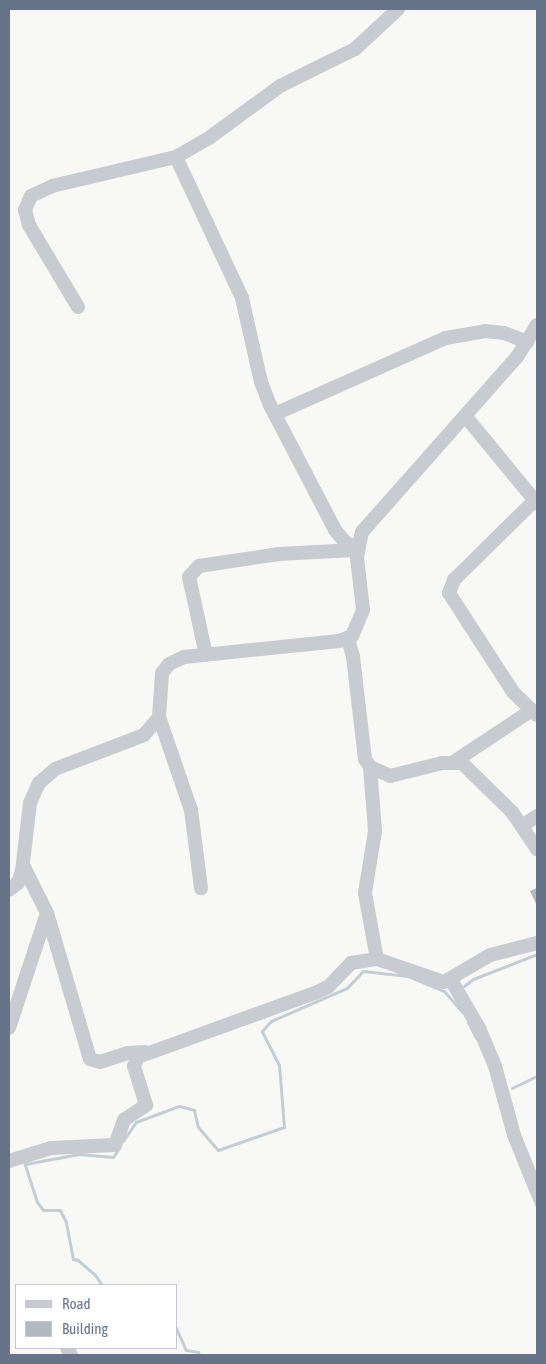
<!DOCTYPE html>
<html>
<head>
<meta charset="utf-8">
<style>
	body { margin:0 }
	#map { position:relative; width:546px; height:1364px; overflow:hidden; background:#f8f9f6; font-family:"Asap Condensed",sans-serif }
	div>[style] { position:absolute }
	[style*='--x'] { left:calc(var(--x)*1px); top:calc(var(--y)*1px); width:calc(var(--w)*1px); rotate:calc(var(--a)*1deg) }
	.stream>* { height:3px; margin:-1.5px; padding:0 1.5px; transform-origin:1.5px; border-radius:1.5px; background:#c5cdd4 }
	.building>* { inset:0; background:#b3b9c0 }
	.minor>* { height:14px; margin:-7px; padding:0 7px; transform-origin:7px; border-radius:7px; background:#c8cbcf }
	span { translate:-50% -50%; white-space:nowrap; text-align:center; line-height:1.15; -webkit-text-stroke:5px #fff; paint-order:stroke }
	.frame { position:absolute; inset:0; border:10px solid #667389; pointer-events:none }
	.legend { position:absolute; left:15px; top:1284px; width:162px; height:65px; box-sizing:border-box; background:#fff; border:1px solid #c2c7d0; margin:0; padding:6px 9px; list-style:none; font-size:15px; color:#667389 }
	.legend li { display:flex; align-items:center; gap:10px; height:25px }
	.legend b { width:25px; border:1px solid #c2c7d0 }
</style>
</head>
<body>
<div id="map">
	<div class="stream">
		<div style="--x:464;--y:986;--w:11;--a:-38"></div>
		<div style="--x:473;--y:979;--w:69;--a:-21.3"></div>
		<div style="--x:468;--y:1022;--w:18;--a:63"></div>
		<div style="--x:512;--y:1088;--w:28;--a:-26"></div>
		<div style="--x:123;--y:1141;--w:23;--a:-56"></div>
		<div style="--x:136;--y:1122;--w:46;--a:-20.4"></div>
		<div style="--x:179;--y:1106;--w:16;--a:15"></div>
		<div style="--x:194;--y:1110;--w:17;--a:77"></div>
		<div style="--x:198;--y:1127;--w:30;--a:49"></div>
		<div style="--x:218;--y:1150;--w:70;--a:-19.2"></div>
		<div style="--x:284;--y:1127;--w:62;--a:-94.6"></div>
		<div style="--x:279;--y:1065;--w:38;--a:-117"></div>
		<div style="--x:262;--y:1031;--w:13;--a:-48"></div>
		<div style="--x:271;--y:1021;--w:83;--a:-23.5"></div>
		<div style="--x:347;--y:988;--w:23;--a:-47"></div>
		<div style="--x:363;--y:971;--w:45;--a:6.3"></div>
		<div style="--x:408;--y:976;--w:39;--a:23"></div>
		<div style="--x:444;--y:991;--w:28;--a:49"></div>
		<div style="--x:532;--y:1194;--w:14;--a:69"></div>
		<div style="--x:102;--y:1285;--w:12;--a:-125"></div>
		<div style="--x:95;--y:1275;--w:23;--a:-139"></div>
		<div style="--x:78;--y:1260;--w:5;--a:-169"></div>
		<div style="--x:73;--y:1259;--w:38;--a:-101"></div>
		<div style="--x:66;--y:1222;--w:13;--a:-117"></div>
		<div style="--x:60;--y:1210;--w:17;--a:180"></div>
		<div style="--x:43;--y:1210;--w:10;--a:-127"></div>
		<div style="--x:37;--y:1202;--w:40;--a:-108"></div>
		<div style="--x:25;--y:1164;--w:55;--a:-10.5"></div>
		<div style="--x:79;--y:1154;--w:34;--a:5"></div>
		<div style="--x:113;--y:1157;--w:11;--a:-56"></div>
		<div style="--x:176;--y:1328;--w:24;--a:66"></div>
		<div style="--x:186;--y:1350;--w:12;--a:9"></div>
		<div style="--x:198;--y:1352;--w:3;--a:72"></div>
	</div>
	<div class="building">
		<div style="clip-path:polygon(537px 888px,537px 906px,530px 891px)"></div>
	</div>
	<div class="minor">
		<div style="--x:176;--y:157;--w:156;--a:64.9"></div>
		<div style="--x:242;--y:298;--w:86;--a:77.3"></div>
		<div style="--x:261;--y:382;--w:25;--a:69"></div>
		<div style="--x:270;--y:405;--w:141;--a:62.5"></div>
		<div style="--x:335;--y:530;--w:17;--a:50"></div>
		<div style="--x:346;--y:543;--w:11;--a:22"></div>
		<div style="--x:78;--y:307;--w:96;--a:-120.9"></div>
		<div style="--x:29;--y:225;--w:16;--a:-105"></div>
		<div style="--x:25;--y:210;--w:15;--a:-67"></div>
		<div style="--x:31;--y:196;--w:23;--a:-25"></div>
		<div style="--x:52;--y:186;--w:127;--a:-13.2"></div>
		<div style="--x:176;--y:157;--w:38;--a:-30"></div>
		<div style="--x:209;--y:138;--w:88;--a:-36.2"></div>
		<div style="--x:280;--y:86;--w:84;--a:-26.3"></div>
		<div style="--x:355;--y:49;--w:59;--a:-42.9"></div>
		<div style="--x:275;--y:414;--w:187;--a:-24"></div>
		<div style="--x:446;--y:338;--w:40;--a:-10"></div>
		<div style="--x:485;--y:331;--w:19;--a:6"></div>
		<div style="--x:504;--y:333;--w:25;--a:21"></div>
		<div style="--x:466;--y:417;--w:112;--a:50.5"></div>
		<div style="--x:535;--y:500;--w:114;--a:135.4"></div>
		<div style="--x:454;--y:580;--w:14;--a:111"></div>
		<div style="--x:449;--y:593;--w:118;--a:57.1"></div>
		<div style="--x:513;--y:692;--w:33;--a:44"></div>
		<div style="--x:348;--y:639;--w:19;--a:74"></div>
		<div style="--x:353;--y:657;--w:103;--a:83.3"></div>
		<div style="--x:365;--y:759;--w:9;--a:58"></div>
		<div style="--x:370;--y:767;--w:22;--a:24"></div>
		<div style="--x:390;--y:776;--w:54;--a:-14"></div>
		<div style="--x:442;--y:763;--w:20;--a:0"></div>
		<div style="--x:462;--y:763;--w:70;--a:44.4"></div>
		<div style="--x:512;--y:812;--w:45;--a:56"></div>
		<div style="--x:206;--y:655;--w:80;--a:-102.3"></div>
		<div style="--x:189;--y:577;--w:15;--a:-48"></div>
		<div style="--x:199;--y:566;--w:81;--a:-8.5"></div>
		<div style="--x:279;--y:554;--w:76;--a:-3"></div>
		<div style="--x:159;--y:717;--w:98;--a:71"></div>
		<div style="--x:191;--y:810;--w:79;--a:82.7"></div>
		<div style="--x:455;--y:761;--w:92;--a:-33.5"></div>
		<div style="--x:370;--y:767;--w:64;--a:85.5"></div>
		<div style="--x:375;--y:831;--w:63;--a:99.2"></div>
		<div style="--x:365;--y:893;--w:67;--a:79.7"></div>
		<div style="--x:522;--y:826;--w:18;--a:-34"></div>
		<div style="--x:23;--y:865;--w:54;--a:63.4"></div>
		<div style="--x:47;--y:913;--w:152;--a:73.6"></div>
		<div style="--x:90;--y:1059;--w:10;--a:17"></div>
		<div style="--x:100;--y:1062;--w:29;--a:-18"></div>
		<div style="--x:128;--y:1053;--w:17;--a:-3"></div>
		<div style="--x:9;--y:890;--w:11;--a:-38"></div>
		<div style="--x:18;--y:883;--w:13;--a:-72"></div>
		<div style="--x:22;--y:871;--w:68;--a:-83.3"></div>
		<div style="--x:30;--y:803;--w:22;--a:-66"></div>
		<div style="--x:39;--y:783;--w:21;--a:-41"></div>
		<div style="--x:55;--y:769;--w:95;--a:-20.9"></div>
		<div style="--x:144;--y:735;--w:23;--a:-50"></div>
		<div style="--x:159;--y:717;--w:44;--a:-86.1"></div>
		<div style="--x:162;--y:673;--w:11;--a:-52"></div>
		<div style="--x:169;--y:664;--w:17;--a:-25"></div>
		<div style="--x:184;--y:657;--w:156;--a:-5.9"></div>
		<div style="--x:339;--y:641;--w:14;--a:-21"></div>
		<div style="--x:352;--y:636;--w:28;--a:-67"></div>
		<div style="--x:363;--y:610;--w:53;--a:-96.5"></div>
		<div style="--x:357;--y:557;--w:25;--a:-79"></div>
		<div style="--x:362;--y:532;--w:234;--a:-48.5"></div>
		<div style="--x:517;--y:357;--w:38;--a:-58"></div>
		<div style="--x:451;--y:980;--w:56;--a:59.7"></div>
		<div style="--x:479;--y:1028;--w:41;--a:67.2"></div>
		<div style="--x:495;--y:1066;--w:72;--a:74.6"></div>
		<div style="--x:514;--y:1135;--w:61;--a:68"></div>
		<div style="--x:9;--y:1028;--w:121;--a:-71.7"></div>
		<div style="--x:9;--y:1161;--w:44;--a:-17.2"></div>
		<div style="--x:51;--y:1148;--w:64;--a:-2.7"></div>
		<div style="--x:115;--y:1145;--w:27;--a:-70"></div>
		<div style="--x:124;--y:1120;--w:27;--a:-34"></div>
		<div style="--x:146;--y:1105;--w:41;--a:-107.1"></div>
		<div style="--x:134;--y:1066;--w:10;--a:-66"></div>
		<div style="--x:138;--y:1057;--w:188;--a:-19.9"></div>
		<div style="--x:315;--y:993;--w:14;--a:-25"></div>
		<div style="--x:328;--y:987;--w:33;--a:-46"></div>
		<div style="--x:351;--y:963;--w:26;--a:-9"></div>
		<div style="--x:377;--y:959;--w:71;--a:18.9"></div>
		<div style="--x:444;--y:982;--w:53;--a:-30.4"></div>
		<div style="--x:490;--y:955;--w:49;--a:-14.3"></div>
		<div style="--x:67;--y:1348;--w:8;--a:60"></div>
	</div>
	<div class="frame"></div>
	<ul class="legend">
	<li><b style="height:6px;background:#c8cbcf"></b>Road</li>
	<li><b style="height:14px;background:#b3b9c0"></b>Building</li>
	</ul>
</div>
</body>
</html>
